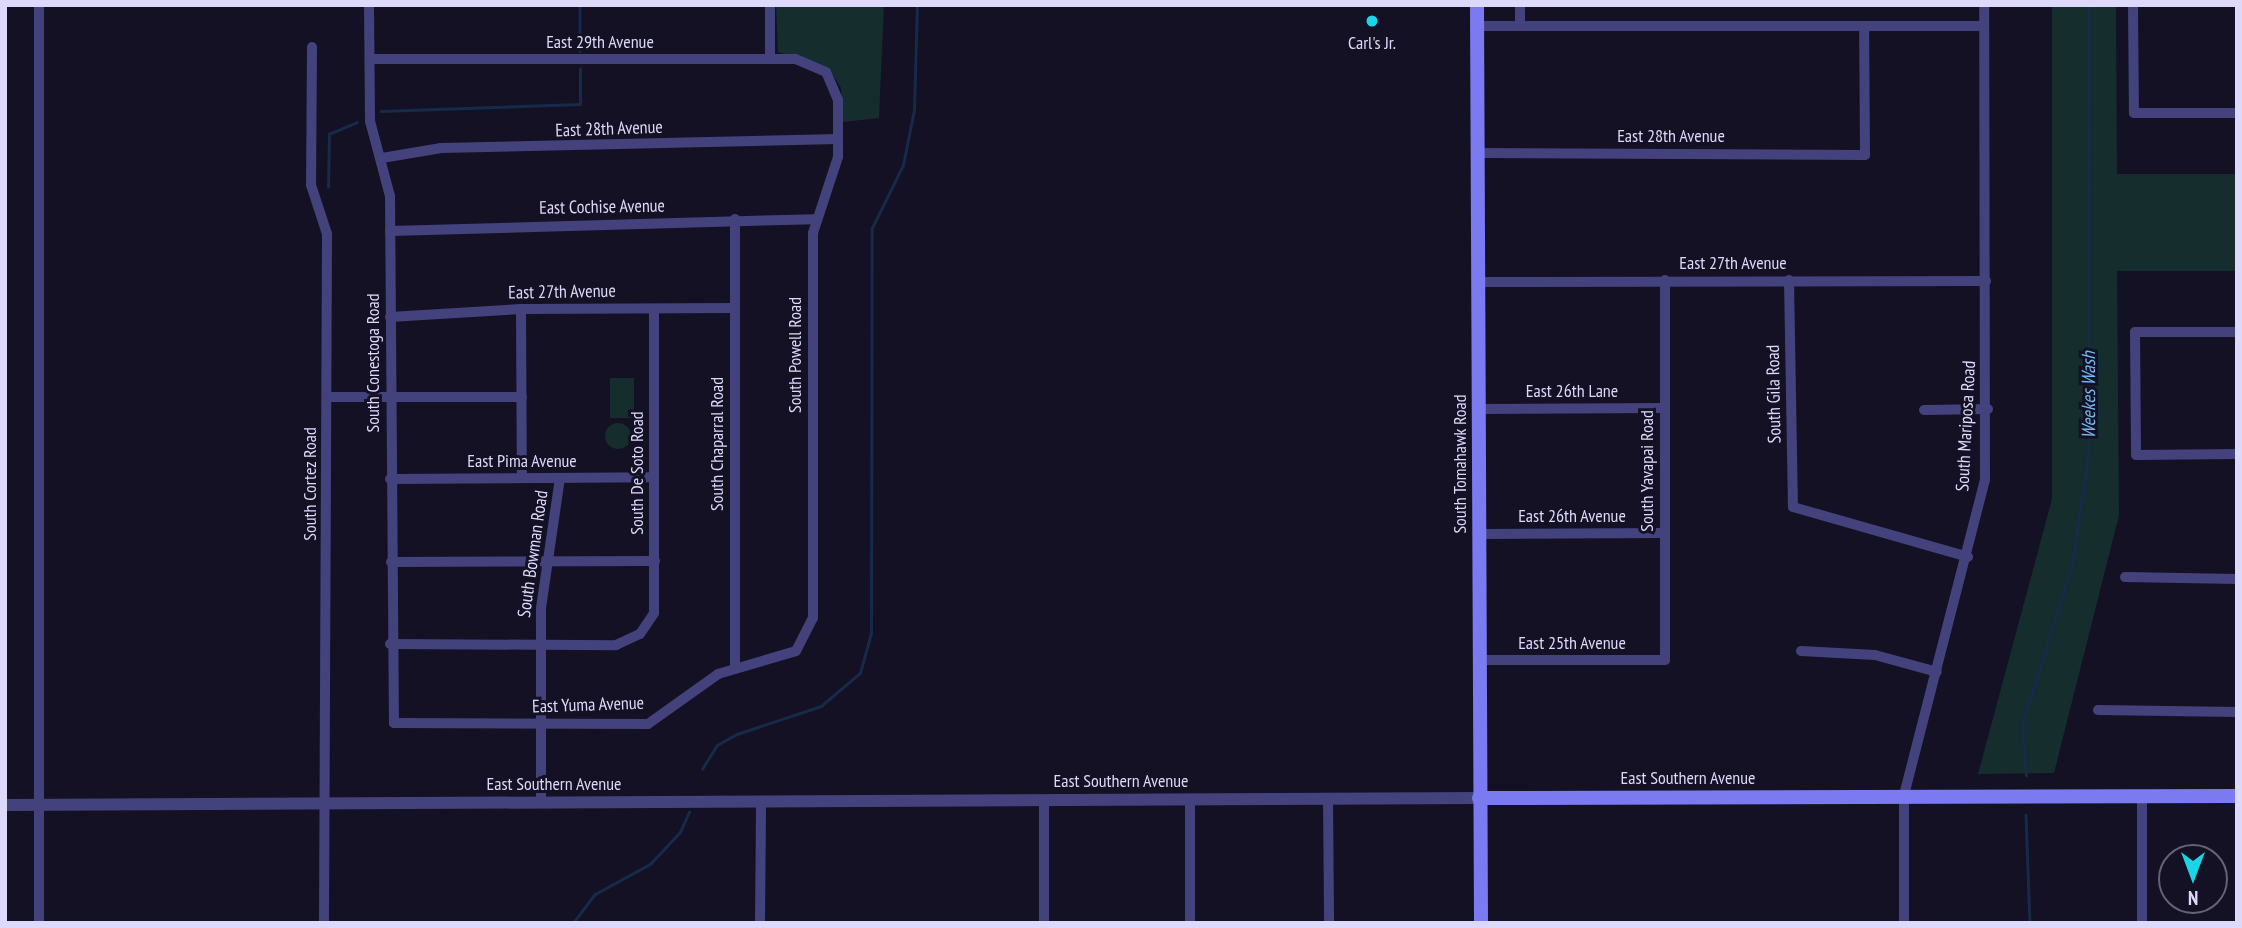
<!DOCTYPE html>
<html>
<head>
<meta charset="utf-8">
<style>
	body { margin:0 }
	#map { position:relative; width:2242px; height:928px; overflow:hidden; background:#141124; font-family:"PT Sans Narrow",sans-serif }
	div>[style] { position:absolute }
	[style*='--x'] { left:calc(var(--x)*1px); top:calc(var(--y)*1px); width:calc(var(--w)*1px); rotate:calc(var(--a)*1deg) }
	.green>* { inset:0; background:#152d2c }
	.round { border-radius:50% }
	.stream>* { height:2.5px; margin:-1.25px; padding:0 1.25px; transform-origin:1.25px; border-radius:1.25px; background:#162b49 }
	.minor>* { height:10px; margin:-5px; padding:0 5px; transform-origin:5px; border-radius:5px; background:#43427d }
	.tertiary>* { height:12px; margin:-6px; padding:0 6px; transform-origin:6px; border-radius:6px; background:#43427d }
	.secondary>* { height:14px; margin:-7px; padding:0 7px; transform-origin:7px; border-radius:7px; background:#7b7af0 }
	.dots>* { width:19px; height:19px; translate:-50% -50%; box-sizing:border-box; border:4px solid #141124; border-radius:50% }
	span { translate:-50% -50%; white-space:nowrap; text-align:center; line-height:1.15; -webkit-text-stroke:6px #141124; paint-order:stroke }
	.street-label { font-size:18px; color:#dcd9fb }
	.poi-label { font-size:18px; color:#dcd9fb }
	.water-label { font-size:19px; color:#72b8ef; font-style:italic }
	.frame { position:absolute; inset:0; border:7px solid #dcd9fb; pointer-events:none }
	.north { position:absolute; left:2158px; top:844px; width:70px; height:70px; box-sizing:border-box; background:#141124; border:2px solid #64617a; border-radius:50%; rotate:180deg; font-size:19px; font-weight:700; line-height:28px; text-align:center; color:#dcd9fb }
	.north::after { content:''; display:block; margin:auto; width:24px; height:32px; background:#1ad5e5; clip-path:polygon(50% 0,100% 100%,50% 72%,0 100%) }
</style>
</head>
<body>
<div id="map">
	<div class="green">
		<div style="clip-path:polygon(776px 5px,884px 5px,879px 118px,843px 122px,841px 88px,829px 68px,778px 52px)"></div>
		<div style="clip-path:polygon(2052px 5px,2116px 5px,2117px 174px,2237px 174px,2237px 271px,2117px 271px,2119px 515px,2054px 773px,1978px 774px,2052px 499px)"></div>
		<div style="clip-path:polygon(610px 378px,634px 378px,634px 418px,610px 418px)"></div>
		<div class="round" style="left:605px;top:423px;width:26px;height:26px"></div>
	</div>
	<div class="stream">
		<div style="--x:580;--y:5;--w:46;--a:90"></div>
		<div style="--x:381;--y:111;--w:199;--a:-2"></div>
		<div style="--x:580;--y:104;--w:35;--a:-90"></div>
		<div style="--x:328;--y:187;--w:53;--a:-88.9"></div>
		<div style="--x:329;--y:134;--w:30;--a:-23"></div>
		<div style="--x:702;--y:769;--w:28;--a:-58"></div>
		<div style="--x:717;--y:745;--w:23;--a:-29"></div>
		<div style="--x:737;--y:734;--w:89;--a:-18.4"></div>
		<div style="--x:821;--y:706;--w:51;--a:-40.2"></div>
		<div style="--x:860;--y:673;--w:41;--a:-74.6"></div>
		<div style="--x:871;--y:633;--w:405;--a:-89.9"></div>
		<div style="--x:872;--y:228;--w:70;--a:-63.8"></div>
		<div style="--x:903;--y:165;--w:56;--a:-78.7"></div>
		<div style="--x:914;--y:110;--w:105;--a:-88.4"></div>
		<div style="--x:2026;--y:776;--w:51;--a:-94.5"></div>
		<div style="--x:2022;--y:725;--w:169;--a:-72.7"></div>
		<div style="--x:2072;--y:564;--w:110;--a:-81.6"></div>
		<div style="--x:2088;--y:455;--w:450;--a:-89.9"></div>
		<div style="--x:2026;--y:815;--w:108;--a:87.9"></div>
		<div style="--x:573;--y:923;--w:36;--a:-53"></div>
		<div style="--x:595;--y:894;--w:63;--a:-28.6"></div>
		<div style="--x:650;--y:864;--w:44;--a:-46.8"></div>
		<div style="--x:680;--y:832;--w:22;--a:-66"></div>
	</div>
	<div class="minor">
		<div style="--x:39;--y:5;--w:918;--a:90"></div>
		<div style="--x:369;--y:5;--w:116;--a:89.5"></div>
		<div style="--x:370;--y:121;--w:78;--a:75.1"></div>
		<div style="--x:390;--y:196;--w:527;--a:89.57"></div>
		<div style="--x:394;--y:723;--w:254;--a:0.2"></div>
		<div style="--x:648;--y:724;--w:86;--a:-35.5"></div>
		<div style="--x:718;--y:674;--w:81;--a:-16.4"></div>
		<div style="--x:796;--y:651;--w:37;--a:-63"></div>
		<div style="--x:813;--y:618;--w:385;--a:-90"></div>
		<div style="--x:813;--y:233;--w:80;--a:-71.8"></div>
		<div style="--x:838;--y:157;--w:57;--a:-90"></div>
		<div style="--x:838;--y:100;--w:30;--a:-113"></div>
		<div style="--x:826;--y:72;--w:34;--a:-157"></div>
		<div style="--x:795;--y:59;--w:425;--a:180"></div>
		<div style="--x:770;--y:5;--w:54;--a:90"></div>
		<div style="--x:2133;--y:5;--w:108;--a:89.5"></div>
		<div style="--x:2134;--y:113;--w:103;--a:0"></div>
		<div style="--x:1478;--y:26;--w:506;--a:0"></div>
		<div style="--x:1520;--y:26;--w:21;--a:-90"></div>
		<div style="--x:312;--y:47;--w:138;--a:90.4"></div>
		<div style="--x:311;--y:185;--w:52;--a:71.9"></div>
		<div style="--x:327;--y:234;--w:689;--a:90.25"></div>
		<div style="--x:1478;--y:153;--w:387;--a:0.3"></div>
		<div style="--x:1865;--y:155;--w:128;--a:-90.4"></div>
		<div style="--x:382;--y:158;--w:60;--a:-9.6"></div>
		<div style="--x:441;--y:148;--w:397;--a:-1.3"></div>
		<div style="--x:735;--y:219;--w:450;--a:90"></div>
		<div style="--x:390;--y:231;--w:425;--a:-1.6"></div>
		<div style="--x:1789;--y:280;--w:227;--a:89"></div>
		<div style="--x:1793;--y:507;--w:182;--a:15.9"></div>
		<div style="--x:1479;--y:282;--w:507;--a:-0.11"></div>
		<div style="--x:521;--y:309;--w:169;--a:89.7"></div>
		<div style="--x:390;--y:317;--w:131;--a:-3.5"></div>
		<div style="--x:521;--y:309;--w:213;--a:-0.3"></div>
		<div style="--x:2237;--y:332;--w:102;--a:180"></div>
		<div style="--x:2135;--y:332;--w:123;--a:89.5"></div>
		<div style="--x:2136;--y:455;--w:101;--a:-0.6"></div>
		<div style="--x:328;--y:397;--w:194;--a:0"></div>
		<div style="--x:1479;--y:409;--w:186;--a:-0.3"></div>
		<div style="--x:1924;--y:410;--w:64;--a:-0.9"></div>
		<div style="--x:390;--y:479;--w:264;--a:-0.4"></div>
		<div style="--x:1479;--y:534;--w:186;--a:-0.3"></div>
		<div style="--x:391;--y:562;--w:264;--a:-0.2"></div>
		<div style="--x:2125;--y:577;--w:112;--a:1"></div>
		<div style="--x:390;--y:644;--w:226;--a:0.3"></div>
		<div style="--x:616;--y:645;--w:26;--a:-25"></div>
		<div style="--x:640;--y:634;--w:25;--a:-56"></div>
		<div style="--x:654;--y:613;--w:304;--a:-90"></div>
		<div style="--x:1801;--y:651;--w:74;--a:3.1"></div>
		<div style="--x:1875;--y:655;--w:64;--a:15.3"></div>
		<div style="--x:1479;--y:660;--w:186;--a:0"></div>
		<div style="--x:1665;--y:660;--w:380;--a:-90"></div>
		<div style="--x:2098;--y:710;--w:139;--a:0.8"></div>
		<div style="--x:1328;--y:799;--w:124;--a:89.5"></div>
		<div style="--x:1190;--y:800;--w:123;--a:90"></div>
		<div style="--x:1044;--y:801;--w:122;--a:90"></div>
		<div style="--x:541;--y:803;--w:195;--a:-90"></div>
		<div style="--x:541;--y:608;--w:131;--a:-81.7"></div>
		<div style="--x:760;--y:923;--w:121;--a:-89.5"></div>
		<div style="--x:1904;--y:923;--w:128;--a:-90"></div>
		<div style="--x:1904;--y:795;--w:325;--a:-75.6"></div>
		<div style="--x:1985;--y:480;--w:475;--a:-90.1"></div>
		<div style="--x:2142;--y:923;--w:128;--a:-90"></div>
	</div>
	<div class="tertiary">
		<div style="--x:5;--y:805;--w:1474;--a:-0.27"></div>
	</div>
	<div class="secondary">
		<div style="--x:1477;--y:5;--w:918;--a:89.75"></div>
		<div style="--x:1479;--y:798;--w:758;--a:-0.15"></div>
	</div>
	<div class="dots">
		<div style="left:1372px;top:21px;background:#1ad5e5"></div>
	</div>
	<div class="street-label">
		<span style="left:600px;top:42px">East 29th Avenue</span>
		<span style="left:609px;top:129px;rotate:-2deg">East 28th Avenue</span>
		<span style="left:1671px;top:136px">East 28th Avenue</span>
		<span style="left:602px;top:207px;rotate:-1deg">East Cochise Avenue</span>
		<span style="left:1733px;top:263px">East 27th Avenue</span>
		<span style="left:562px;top:292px;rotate:-1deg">East 27th Avenue</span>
		<span style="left:795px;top:355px;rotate:-90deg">South Powell Road</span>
		<span style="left:373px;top:363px;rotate:-90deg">South Conestoga Road</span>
		<span style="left:1572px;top:391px">East 26th Lane</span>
		<span style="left:1774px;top:394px;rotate:-91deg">South Gila Road</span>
		<span style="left:1966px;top:426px;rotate:-87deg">South Mariposa Road</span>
		<span style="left:717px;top:444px;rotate:-90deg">South Chaparral Road</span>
		<span style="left:522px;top:461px">East Pima Avenue</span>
		<span style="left:1460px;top:464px;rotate:-90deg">South Tomahawk Road</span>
		<span style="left:1647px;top:471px;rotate:-90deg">South Yavapai Road</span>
		<span style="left:637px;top:473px;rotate:-90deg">South De Soto Road</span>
		<span style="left:310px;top:484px;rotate:-90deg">South Cortez Road</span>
		<span style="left:1572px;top:516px">East 26th Avenue</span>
		<span style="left:533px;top:554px;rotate:-82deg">South Bowman Road</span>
		<span style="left:1572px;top:643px">East 25th Avenue</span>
		<span style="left:588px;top:705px;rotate:-2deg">East Yuma Avenue</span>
		<span style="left:1688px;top:778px">East Southern Avenue</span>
		<span style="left:1121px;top:781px">East Southern Avenue</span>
		<span style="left:554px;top:784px">East Southern Avenue</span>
	</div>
	<div class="poi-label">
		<span style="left:1372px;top:43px">Carl's Jr.</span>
	</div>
	<div class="water-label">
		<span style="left:2089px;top:395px;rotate:-90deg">Weekes Wash</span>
	</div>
	<div class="frame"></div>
	<div class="north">N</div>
</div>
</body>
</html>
